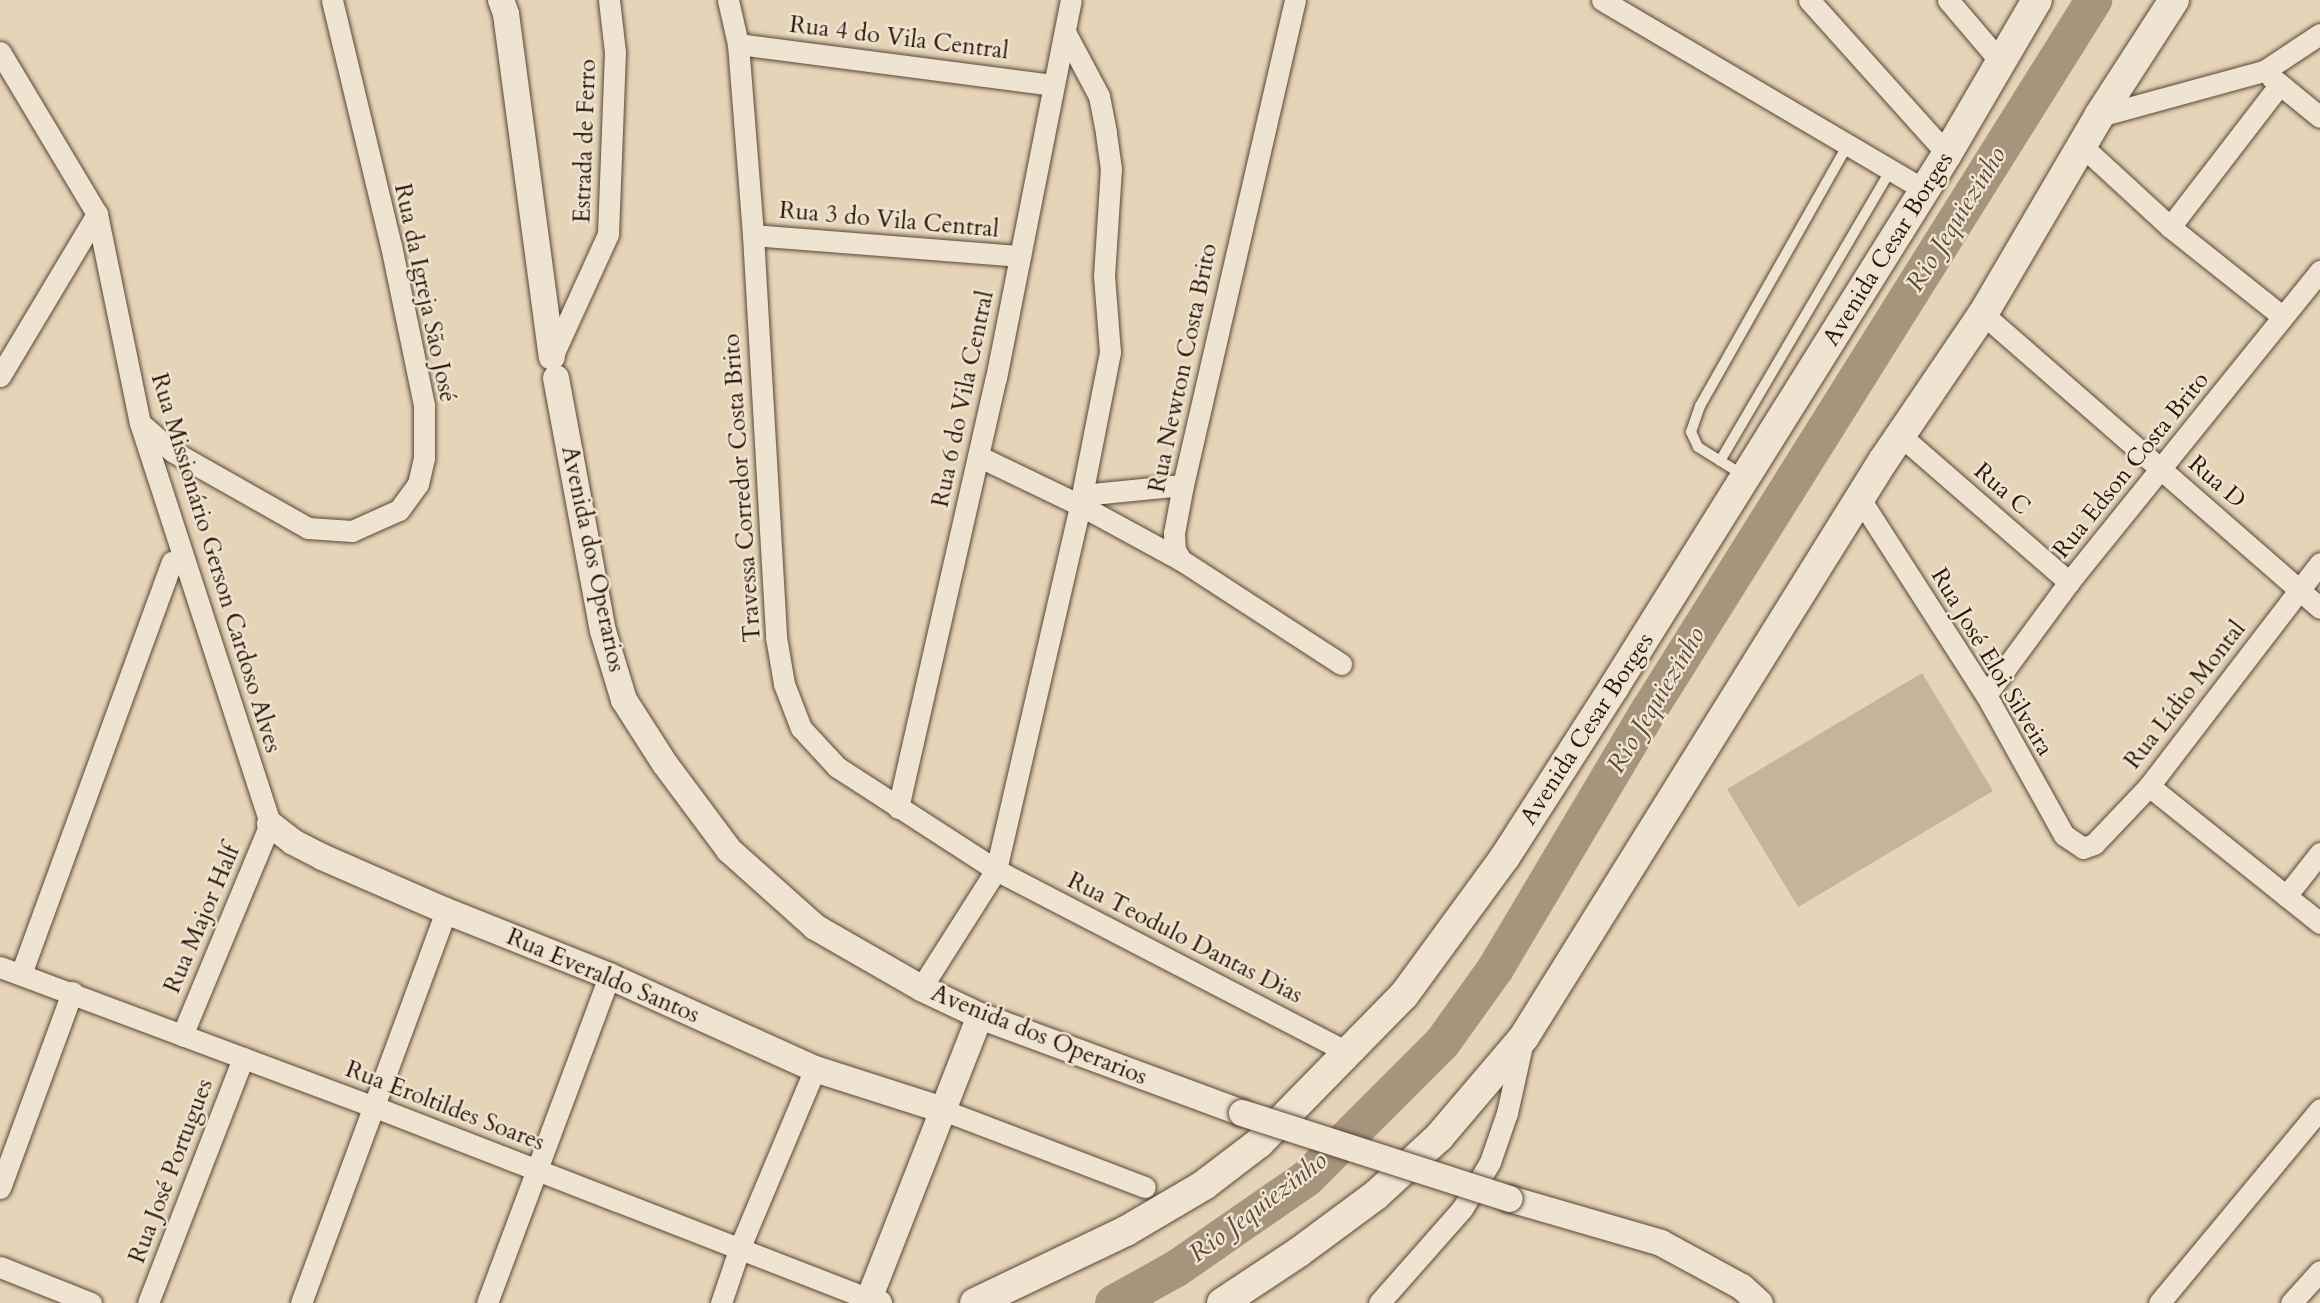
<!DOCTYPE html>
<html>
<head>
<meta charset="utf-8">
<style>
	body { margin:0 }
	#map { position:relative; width:2320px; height:1303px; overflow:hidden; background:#e6d4b8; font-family:Cardo,serif }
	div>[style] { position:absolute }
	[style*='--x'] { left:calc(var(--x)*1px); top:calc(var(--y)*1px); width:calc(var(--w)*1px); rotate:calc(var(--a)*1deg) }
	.green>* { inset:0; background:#c6b49a }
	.river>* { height:37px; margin:-18.5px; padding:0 18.5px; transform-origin:18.5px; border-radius:18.5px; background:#a6947c }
	.roads { filter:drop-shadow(0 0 2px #584634) drop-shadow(0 0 2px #584634) }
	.service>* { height:10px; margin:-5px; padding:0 5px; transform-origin:5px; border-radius:5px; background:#efe3d1 }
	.minor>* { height:21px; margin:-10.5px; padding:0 10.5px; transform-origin:10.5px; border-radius:10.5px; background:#efe3d1 }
	.tertiary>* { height:26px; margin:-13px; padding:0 13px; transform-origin:13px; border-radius:13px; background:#efe3d1 }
	.secondary>* { height:30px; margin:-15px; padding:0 15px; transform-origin:15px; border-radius:15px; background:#efe3d1 }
	.bridges { filter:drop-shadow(0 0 2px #584634) drop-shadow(0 0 2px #584634) }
	.tertiary-bridge>* { height:26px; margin:-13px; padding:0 13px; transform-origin:13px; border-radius:13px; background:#efe3d1 }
	span { translate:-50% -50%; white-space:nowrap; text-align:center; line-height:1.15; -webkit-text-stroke:5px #efe3d1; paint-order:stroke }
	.street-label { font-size:24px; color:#291708 }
	.water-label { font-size:26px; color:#5b4936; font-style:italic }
</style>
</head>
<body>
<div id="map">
	<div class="green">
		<div style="clip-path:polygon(1922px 673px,1993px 791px,1798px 907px,1727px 789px)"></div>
	</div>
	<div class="river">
		<div style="--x:1113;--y:1303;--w:72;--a:-29.1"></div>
		<div style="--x:1176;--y:1268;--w:158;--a:-34.7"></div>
		<div style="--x:1306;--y:1178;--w:192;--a:-45"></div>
		<div style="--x:1442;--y:1042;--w:91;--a:-54.4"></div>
		<div style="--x:1495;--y:968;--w:301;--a:-59.3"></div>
		<div style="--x:1649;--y:709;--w:837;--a:-57.94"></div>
	</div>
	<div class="roads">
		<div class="service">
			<div style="--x:1720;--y:461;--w:338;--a:-59.6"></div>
			<div style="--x:1743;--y:475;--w:53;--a:-148.1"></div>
			<div style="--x:1698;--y:447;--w:17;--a:-115"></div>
			<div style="--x:1691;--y:432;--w:28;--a:-71"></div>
			<div style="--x:1700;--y:406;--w:301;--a:-60.5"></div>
		</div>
		<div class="minor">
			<div style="--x:728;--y:0;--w:45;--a:77.2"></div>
			<div style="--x:738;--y:44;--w:192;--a:85.5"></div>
			<div style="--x:753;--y:235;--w:403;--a:86.7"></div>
			<div style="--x:776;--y:637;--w:48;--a:80.3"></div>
			<div style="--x:784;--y:684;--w:47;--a:68.9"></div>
			<div style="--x:801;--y:728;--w:53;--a:47.3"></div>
			<div style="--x:837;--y:767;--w:189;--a:32.9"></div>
			<div style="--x:996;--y:870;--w:398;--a:27.4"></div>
			<div style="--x:1295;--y:0;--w:498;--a:103"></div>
			<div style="--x:1183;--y:485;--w:49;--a:100.6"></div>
			<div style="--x:1174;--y:533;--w:17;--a:87"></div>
			<div style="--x:1175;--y:550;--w:12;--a:59"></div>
			<div style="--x:1181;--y:560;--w:191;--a:33"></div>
			<div style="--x:1602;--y:0;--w:375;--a:30.5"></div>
			<div style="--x:1809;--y:0;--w:207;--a:48.1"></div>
			<div style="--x:1948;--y:0;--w:80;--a:49.6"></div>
			<div style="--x:738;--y:44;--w:318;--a:7.4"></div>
			<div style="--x:0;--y:52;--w:189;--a:59.1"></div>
			<div style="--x:97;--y:214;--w:213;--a:78.4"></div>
			<div style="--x:140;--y:423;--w:422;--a:72"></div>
			<div style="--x:270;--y:824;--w:229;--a:112.6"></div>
			<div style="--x:2271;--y:77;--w:63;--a:39.2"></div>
			<div style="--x:2099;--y:116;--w:171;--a:-15.3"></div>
			<div style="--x:2264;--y:71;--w:67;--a:-33.5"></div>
			<div style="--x:2082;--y:146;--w:120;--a:42.6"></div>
			<div style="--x:2170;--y:227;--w:144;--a:38.5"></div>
			<div style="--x:2170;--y:227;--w:180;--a:-52.4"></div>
			<div style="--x:753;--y:235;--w:268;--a:4.5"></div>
			<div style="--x:1983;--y:314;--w:447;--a:41.1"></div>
			<div style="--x:552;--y:357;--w:135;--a:-65.5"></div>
			<div style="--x:608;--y:234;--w:182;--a:-87.8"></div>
			<div style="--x:615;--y:52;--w:52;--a:-96.6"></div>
			<div style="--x:0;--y:376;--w:189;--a:-59.1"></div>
			<div style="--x:141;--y:424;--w:41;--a:41.1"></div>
			<div style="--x:172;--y:451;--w:156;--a:29.5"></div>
			<div style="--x:308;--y:528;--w:44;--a:3.9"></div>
			<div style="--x:352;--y:531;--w:51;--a:-24.1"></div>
			<div style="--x:399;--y:510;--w:32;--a:-54"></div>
			<div style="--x:418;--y:484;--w:27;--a:-77"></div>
			<div style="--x:424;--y:458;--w:53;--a:-90"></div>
			<div style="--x:424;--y:405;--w:162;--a:-101.7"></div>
			<div style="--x:391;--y:246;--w:253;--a:-103.5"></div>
			<div style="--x:1901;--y:436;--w:223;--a:41"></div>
			<div style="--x:978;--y:456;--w:113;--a:25.7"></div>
			<div style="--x:1080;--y:505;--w:115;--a:28.6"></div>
			<div style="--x:1082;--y:495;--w:101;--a:-5.7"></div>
			<div style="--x:1860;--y:499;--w:233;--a:57.3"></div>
			<div style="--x:1986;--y:695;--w:160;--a:60.9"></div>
			<div style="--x:2064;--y:835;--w:23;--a:34"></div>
			<div style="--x:2083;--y:848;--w:12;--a:-20"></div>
			<div style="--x:2094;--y:844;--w:80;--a:-46.5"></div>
			<div style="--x:2149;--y:786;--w:281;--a:-52.5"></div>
			<div style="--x:1986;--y:695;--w:140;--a:-53.7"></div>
			<div style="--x:2069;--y:582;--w:400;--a:-51.1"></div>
			<div style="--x:2149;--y:786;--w:219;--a:38.7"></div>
			<div style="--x:898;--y:808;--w:441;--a:-77.2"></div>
			<div style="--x:996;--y:378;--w:385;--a:-78.8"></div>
			<div style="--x:2286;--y:896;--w:55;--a:-51.7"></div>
			<div style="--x:0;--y:967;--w:400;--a:20.5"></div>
			<div style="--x:375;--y:1107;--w:530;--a:21.24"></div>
			<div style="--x:21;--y:974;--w:439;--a:-69.9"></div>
			<div style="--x:921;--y:988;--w:140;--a:-57.6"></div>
			<div style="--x:996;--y:870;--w:375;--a:-77"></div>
			<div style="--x:1080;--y:505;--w:156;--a:-78.9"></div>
			<div style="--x:1110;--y:352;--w:76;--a:-94.5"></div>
			<div style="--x:1104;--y:276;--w:107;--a:-86.3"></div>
			<div style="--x:1111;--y:169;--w:37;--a:-98"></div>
			<div style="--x:1106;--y:132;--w:37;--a:-101"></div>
			<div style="--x:1099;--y:96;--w:72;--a:-118"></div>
			<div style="--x:943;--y:1110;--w:216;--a:20.9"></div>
			<div style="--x:0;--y:1188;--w:209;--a:-69.8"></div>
			<div style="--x:0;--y:1267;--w:98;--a:21.6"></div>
			<div style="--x:148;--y:1303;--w:263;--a:-68.8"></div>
			<div style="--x:301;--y:1303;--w:418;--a:-69.7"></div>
			<div style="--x:487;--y:1303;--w:349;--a:-69.5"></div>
			<div style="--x:721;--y:1303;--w:59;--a:-71.3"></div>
			<div style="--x:740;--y:1247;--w:193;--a:-67.2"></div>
			<div style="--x:1379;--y:1303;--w:125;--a:-48.6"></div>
			<div style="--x:1462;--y:1209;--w:55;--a:-59.2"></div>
			<div style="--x:1490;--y:1162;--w:52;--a:-70.9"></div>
			<div style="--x:1507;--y:1113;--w:74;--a:-77.5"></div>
			<div style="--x:2159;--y:1303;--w:252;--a:-50.3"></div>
			<div style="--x:2291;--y:1303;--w:43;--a:-47.8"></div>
		</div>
		<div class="tertiary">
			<div style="--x:501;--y:0;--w:15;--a:70"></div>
			<div style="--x:506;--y:14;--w:346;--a:82.4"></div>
			<div style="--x:556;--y:378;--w:257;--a:79.5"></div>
			<div style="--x:603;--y:631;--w:72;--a:73.1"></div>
			<div style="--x:624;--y:700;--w:76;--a:57.4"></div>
			<div style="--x:665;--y:764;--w:107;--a:53.3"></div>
			<div style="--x:729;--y:850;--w:115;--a:41.8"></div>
			<div style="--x:815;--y:927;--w:122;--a:29.9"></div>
			<div style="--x:921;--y:988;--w:65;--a:25.4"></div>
			<div style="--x:980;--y:1016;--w:279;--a:20.3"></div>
			<div style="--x:270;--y:824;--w:29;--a:38"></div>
			<div style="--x:293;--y:842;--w:33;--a:27"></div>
			<div style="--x:322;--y:857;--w:135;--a:23.5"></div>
			<div style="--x:446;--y:911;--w:175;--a:21.7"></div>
			<div style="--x:609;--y:976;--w:226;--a:24.3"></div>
			<div style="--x:815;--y:1069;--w:134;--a:17.8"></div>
			<div style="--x:1510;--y:1199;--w:157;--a:16.2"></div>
			<div style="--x:1661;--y:1243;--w:92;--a:28.5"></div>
			<div style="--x:1742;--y:1287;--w:24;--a:42"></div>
			<div style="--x:879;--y:1303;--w:11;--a:-158"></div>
			<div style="--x:869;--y:1299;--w:304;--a:-68.6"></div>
		</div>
		<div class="secondary">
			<div style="--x:975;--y:1303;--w:167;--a:-25.5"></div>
			<div style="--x:1126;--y:1231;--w:91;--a:-30.5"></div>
			<div style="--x:1204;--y:1185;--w:69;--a:-37.4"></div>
			<div style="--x:1259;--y:1143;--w:207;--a:-45.6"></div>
			<div style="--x:1404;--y:995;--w:171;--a:-53.8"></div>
			<div style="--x:1505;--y:857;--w:202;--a:-57.3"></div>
			<div style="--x:1614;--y:687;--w:628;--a:-58"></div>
			<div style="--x:1947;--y:154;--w:178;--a:-59.7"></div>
			<div style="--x:1222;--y:1303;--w:92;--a:-33.5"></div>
			<div style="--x:1299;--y:1252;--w:96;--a:-36.5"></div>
			<div style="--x:1376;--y:1195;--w:86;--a:-42.6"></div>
			<div style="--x:1439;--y:1137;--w:131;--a:-49.6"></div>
			<div style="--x:1524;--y:1037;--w:679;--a:-58.07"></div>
			<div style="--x:1883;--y:461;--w:178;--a:-55.8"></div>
			<div style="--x:1983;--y:314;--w:229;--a:-59.6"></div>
			<div style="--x:2099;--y:116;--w:138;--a:-57.1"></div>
		</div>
	</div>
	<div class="bridges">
		<div class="tertiary-bridge">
			<div style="--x:1242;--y:1113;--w:281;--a:17.8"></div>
		</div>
	</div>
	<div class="street-label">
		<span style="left:899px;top:38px;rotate:7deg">Rua 4 do Vila Central</span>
		<span style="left:585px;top:141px;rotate:-88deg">Estrada de Ferro</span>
		<span style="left:889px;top:220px;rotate:5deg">Rua 3 do Vila Central</span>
		<span style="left:1888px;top:249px;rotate:-58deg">Avenida Cesar Borges</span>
		<span style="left:425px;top:293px;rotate:78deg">Rua da Igreja São José</span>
		<span style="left:1183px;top:368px;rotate:-78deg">Rua Newton Costa Brito</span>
		<span style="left:963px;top:399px;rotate:-78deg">Rua 6 do Vila Central</span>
		<span style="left:2131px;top:465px;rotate:-51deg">Rua Edson Costa Brito</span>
		<span style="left:2217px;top:482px;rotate:41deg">Rua D</span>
		<span style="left:742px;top:488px;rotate:-94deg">Travessa Corredor Costa Brito</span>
		<span style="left:2002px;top:489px;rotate:41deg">Rua C</span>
		<span style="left:593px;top:559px;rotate:78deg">Avenida dos Operarios</span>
		<span style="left:216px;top:563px;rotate:73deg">Rua Missionário Gerson Cardoso Alves</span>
		<span style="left:1992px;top:662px;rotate:59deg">Rua José Eloi Silveira</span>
		<span style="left:2185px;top:695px;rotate:-52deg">Rua Lídio Montal</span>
		<span style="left:1587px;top:729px;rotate:-57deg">Avenida Cesar Borges</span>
		<span style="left:202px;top:919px;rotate:-67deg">Rua Major Half</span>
		<span style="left:1185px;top:938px;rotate:27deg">Rua Teodulo Dantas Dias</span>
		<span style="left:603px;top:976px;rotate:23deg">Rua Everaldo Santos</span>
		<span style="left:1039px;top:1035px;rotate:22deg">Avenida dos Operarios</span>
		<span style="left:445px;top:1106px;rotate:21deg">Rua Eroltildes Soares</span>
		<span style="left:171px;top:1171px;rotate:-69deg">Rua José Portugues</span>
	</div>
	<div class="water-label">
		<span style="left:1956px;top:219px;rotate:-58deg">Rio Jequiezinho</span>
		<span style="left:1656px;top:700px;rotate:-59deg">Rio Jequiezinho</span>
		<span style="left:1258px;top:1207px;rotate:-37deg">Rio Jequiezinho</span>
	</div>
</div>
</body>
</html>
